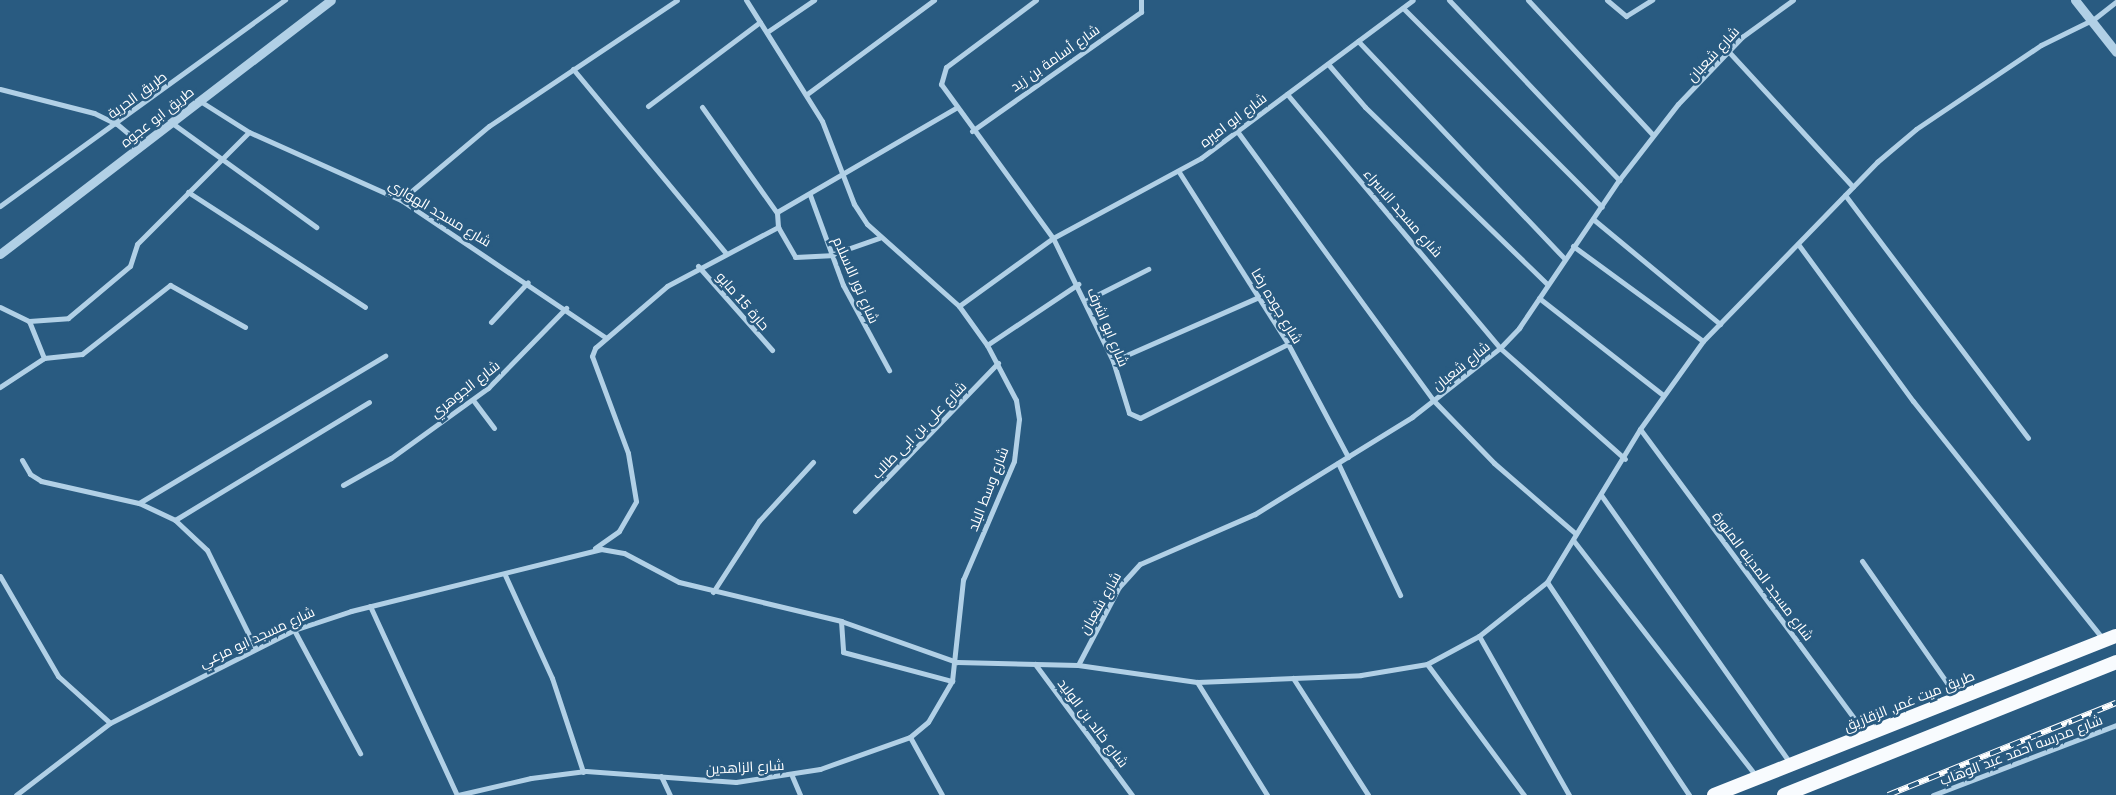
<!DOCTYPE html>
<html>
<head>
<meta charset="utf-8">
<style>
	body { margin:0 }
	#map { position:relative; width:2116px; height:795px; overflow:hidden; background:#295b81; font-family:Arial,Cairo,sans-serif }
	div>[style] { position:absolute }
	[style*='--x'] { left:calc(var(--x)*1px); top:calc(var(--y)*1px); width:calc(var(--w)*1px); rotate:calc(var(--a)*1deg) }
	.minor>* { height:5px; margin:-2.5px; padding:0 2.5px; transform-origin:2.5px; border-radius:2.5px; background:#b1d0e6 }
	.tertiary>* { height:9px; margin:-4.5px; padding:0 4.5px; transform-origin:4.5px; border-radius:4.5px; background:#b1d0e6 }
	.trunk>* { height:14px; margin:-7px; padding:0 7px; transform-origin:7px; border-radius:7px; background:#f8fbfe }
	.rail>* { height:5.5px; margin-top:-2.75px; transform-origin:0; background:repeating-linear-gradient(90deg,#295b81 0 11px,#fff 0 22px); box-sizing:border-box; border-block:1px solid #fff }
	span { translate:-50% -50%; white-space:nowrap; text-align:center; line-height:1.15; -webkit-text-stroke:5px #295b81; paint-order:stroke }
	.street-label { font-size:14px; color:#fff }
</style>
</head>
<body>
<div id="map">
	<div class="minor">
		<div style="--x:1036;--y:0;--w:112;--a:143.3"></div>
		<div style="--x:946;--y:67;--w:18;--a:106"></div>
		<div style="--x:941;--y:84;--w:190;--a:54"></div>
		<div style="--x:1053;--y:238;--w:137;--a:64"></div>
		<div style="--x:1113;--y:361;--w:54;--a:72.9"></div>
		<div style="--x:1129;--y:413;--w:12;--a:24"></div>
		<div style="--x:1140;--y:418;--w:165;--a:-26.6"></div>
		<div style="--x:1449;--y:0;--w:248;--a:46.6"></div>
		<div style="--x:1528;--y:0;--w:183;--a:47.2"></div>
		<div style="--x:1607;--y:0;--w:25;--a:40"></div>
		<div style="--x:1626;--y:16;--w:31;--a:-32"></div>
		<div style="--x:1403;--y:8;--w:281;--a:45"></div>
		<div style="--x:767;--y:32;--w:57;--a:-34.2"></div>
		<div style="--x:1358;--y:41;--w:299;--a:46.5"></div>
		<div style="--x:1729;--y:52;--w:183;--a:47.4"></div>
		<div style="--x:1328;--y:64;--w:57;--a:49.3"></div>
		<div style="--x:1365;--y:107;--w:254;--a:44.2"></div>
		<div style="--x:573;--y:69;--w:238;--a:50.3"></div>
		<div style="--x:0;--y:89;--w:97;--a:14.3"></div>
		<div style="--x:94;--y:113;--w:25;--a:26"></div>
		<div style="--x:117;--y:124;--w:34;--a:40"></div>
		<div style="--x:807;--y:94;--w:158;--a:-36.5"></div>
		<div style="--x:1287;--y:94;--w:331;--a:50"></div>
		<div style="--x:1500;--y:348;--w:167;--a:41.6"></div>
		<div style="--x:200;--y:101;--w:58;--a:32.3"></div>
		<div style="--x:249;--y:132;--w:167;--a:24.1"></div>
		<div style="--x:401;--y:200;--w:246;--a:33.9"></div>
		<div style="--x:648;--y:106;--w:140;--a:-36.9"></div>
		<div style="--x:702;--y:107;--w:130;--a:54.7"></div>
		<div style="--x:172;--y:123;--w:178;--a:35.8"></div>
		<div style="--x:972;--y:131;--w:207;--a:-35.2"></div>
		<div style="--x:1141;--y:12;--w:12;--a:-90"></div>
		<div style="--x:1237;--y:131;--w:334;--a:53.9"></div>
		<div style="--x:1434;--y:401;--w:86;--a:45.9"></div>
		<div style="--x:1494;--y:463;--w:108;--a:40.9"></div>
		<div style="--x:1179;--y:172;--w:204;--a:57.6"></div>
		<div style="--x:1288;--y:344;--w:128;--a:62"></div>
		<div style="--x:188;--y:192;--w:211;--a:33"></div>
		<div style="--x:810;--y:195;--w:96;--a:69.9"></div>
		<div style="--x:843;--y:285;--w:97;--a:61.6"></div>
		<div style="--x:1845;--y:195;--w:304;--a:53"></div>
		<div style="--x:401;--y:200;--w:115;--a:-40.1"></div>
		<div style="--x:489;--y:126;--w:226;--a:-33.8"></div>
		<div style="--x:0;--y:206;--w:352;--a:-35.9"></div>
		<div style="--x:1593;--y:219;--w:165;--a:39.6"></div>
		<div style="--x:778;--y:227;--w:34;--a:60"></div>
		<div style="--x:795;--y:257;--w:35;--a:-3"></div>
		<div style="--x:830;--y:255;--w:52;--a:-19.1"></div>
		<div style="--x:1798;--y:244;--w:195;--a:53.8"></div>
		<div style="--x:1913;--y:401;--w:306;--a:51.4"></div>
		<div style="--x:1573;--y:246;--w:161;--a:36.2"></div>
		<div style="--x:698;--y:266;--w:112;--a:48.6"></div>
		<div style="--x:1539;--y:298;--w:157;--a:38"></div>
		<div style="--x:1085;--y:301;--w:71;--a:-26.9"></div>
		<div style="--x:959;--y:306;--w:116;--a:-35.9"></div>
		<div style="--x:1053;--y:238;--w:168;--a:-28.4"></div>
		<div style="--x:1201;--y:158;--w:264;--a:-36.7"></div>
		<div style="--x:0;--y:307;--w:32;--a:26"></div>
		<div style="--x:29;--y:321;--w:39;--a:-4"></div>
		<div style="--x:68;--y:318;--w:81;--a:-40"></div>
		<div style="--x:130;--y:266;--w:23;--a:-72"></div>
		<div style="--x:137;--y:244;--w:158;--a:-45"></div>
		<div style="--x:29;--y:321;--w:40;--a:68"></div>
		<div style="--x:491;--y:322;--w:54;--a:-47.2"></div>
		<div style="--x:987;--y:345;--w:110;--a:-33.8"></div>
		<div style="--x:1113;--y:361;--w:159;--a:-23.7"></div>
		<div style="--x:0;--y:387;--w:53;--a:-33.4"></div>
		<div style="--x:44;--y:358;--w:38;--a:-6"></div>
		<div style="--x:82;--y:354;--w:112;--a:-38.1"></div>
		<div style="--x:170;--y:285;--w:86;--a:29.2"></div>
		<div style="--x:473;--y:400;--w:35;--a:53"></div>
		<div style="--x:1640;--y:429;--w:380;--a:53.5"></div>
		<div style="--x:22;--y:460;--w:16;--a:60"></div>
		<div style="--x:30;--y:474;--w:13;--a:32"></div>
		<div style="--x:41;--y:481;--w:100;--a:12.7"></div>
		<div style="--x:139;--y:503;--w:40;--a:25"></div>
		<div style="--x:175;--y:520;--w:44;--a:43.2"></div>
		<div style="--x:207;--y:550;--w:110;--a:63.7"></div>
		<div style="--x:1338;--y:463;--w:146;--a:64.8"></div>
		<div style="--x:343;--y:485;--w:55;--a:-29.4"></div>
		<div style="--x:391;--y:458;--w:120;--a:-35.8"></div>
		<div style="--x:488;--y:388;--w:112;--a:-45.7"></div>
		<div style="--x:1601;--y:495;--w:328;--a:54.8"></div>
		<div style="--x:139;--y:503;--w:287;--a:-30.9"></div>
		<div style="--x:855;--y:511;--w:206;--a:-46"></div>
		<div style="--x:175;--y:520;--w:227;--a:-31.3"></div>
		<div style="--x:1573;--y:540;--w:300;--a:52.2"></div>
		<div style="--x:595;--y:548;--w:29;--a:-35"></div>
		<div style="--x:619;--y:531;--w:34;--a:-60"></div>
		<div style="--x:636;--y:501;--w:49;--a:-99.5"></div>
		<div style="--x:628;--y:453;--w:103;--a:-110.4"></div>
		<div style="--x:592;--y:356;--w:9;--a:-69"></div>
		<div style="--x:595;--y:348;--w:95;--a:-40.7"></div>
		<div style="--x:667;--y:286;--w:126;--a:-28"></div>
		<div style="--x:778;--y:227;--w:15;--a:-94"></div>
		<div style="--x:777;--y:212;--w:207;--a:-30.2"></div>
		<div style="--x:1862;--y:561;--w:166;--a:55.1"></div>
		<div style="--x:505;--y:575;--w:113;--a:65.5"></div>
		<div style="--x:552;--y:678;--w:99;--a:71.7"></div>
		<div style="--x:0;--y:576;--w:116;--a:59.9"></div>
		<div style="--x:58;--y:676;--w:70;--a:42.1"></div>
		<div style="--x:1547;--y:582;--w:179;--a:-58.7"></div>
		<div style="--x:1640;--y:429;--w:108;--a:-54.4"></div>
		<div style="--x:1703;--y:341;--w:250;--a:-45.8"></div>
		<div style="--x:1877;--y:162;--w:51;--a:-40.2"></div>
		<div style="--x:1916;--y:129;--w:151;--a:-33.9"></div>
		<div style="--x:2041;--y:45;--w:59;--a:-26.1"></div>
		<div style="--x:2094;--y:19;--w:28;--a:-38"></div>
		<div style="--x:713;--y:592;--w:85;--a:-57.1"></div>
		<div style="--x:759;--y:521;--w:80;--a:-47.5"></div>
		<div style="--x:370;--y:606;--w:208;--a:65.3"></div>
		<div style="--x:841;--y:621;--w:31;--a:86"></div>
		<div style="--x:843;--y:652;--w:113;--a:14.9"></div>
		<div style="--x:294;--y:630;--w:140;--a:61.8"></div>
		<div style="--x:1479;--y:636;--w:183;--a:60.5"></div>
		<div style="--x:1035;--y:664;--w:163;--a:53.5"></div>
		<div style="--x:1427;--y:664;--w:163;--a:53.5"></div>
		<div style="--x:1078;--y:665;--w:88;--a:-62.3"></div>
		<div style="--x:1119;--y:587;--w:31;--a:-48"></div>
		<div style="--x:1140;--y:564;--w:125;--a:-23.5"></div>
		<div style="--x:1255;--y:514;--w:185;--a:-31.7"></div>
		<div style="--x:1412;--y:417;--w:112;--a:-38.1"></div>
		<div style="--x:1500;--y:348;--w:28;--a:-46"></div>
		<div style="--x:1519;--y:328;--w:179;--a:-56"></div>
		<div style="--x:1619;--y:180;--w:96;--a:-52.2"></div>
		<div style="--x:1678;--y:104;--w:93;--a:-46.3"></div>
		<div style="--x:1742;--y:37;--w:63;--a:-36"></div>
		<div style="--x:1293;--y:678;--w:139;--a:57.3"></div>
		<div style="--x:1197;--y:682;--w:133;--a:58.2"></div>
		<div style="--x:910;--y:737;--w:66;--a:61.1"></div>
		<div style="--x:661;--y:776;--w:21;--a:65"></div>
		<div style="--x:792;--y:776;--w:21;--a:67"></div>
		<div style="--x:16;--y:795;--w:118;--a:-37.5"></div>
		<div style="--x:110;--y:723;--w:206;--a:-26.8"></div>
		<div style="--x:294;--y:630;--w:60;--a:-18.4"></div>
		<div style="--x:351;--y:611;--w:258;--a:-13.9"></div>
		<div style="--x:601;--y:549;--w:23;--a:10"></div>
		<div style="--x:624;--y:553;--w:62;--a:27.8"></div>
		<div style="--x:679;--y:582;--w:167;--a:13.5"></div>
		<div style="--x:841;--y:621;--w:123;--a:19.5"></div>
		<div style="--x:957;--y:662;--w:121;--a:1.4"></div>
		<div style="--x:1078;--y:665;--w:120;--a:8.1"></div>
		<div style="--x:1197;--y:682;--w:164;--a:-2.4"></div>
		<div style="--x:1361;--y:675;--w:67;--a:-9.5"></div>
		<div style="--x:1427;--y:664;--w:59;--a:-28.3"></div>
		<div style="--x:1479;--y:636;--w:87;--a:-38.5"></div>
		<div style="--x:1547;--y:582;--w:256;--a:56.3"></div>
		<div style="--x:458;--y:795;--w:75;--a:-13.1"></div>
		<div style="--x:531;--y:778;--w:55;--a:-7.3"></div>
		<div style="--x:586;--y:771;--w:150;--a:4.2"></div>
		<div style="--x:736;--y:782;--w:85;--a:-8.8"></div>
		<div style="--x:820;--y:769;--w:96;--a:-19.6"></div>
		<div style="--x:910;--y:737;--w:23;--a:-40"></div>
		<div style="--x:928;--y:722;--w:48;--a:-59.7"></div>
		<div style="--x:952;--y:681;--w:102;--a:-83.8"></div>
		<div style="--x:963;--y:580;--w:129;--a:-66.8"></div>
		<div style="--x:1014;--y:461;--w:42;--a:-83.2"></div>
		<div style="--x:1019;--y:419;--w:19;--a:-99"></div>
		<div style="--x:1016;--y:400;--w:62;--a:-117.8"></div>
		<div style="--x:987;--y:345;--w:48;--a:-125.7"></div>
		<div style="--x:959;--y:306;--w:123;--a:-138.3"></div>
		<div style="--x:867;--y:224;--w:24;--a:-123"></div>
		<div style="--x:854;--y:204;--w:89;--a:-111.1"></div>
		<div style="--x:822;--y:121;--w:143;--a:-122.1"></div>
		<div style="--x:1933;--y:795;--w:196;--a:-20.9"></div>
	</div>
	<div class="tertiary">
		<div style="--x:2075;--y:0;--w:66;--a:51.7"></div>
		<div style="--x:0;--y:254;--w:417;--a:-37.5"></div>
	</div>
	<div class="trunk">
		<div style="--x:1714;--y:795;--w:432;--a:-21.6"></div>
		<div style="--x:1784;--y:795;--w:358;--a:-21.8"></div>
	</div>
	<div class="rail">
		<div style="--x:1888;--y:795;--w:246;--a:-22"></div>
	</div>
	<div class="street-label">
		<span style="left:1713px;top:54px;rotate:-47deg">شارع شعبان</span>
		<span style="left:1055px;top:58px;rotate:-35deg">شارع أسامة بن زيد</span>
		<span style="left:137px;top:95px;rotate:-36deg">طريق الحرية</span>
		<span style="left:157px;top:117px;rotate:-38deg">طريق ابو عجوه</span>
		<span style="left:1233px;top:120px;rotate:-37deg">شارع ابو اميره</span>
		<span style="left:440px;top:213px;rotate:31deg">شارع مسجد الهواري</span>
		<span style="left:1403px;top:213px;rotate:49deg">شارع مسجد الاسراء</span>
		<span style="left:856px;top:280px;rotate:66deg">شارع نور الاسلام</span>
		<span style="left:743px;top:301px;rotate:49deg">حارة 15 مايو</span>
		<span style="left:1277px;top:306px;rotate:59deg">شارع جوده رضا</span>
		<span style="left:1108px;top:327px;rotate:67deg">شارع ابو اشرف</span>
		<span style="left:1461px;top:366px;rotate:-39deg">شارع شعبان</span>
		<span style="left:465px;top:389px;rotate:-38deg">شارع الجوهري</span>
		<span style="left:919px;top:430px;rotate:-46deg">شارع على بن ابى طالب</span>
		<span style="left:988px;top:489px;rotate:-69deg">شارع وسط البلد</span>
		<span style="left:1763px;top:576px;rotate:53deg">شارع مسجد المدينه المنورة</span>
		<span style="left:1100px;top:603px;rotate:-60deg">شارع شعبان</span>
		<span style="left:257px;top:637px;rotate:-25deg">شارع مسجد ابو مرعي</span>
		<span style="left:1909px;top:701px;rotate:-22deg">طريق ميت غمر, الزقازيق</span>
		<span style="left:1093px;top:723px;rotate:53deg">شارع خالد بن الوليد</span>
		<span style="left:2021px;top:750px;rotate:-21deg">شارع مدرسه احمد عبد الوهاب</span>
		<span style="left:745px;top:767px;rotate:-3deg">شارع الزاهدين</span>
	</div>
</div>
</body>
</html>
